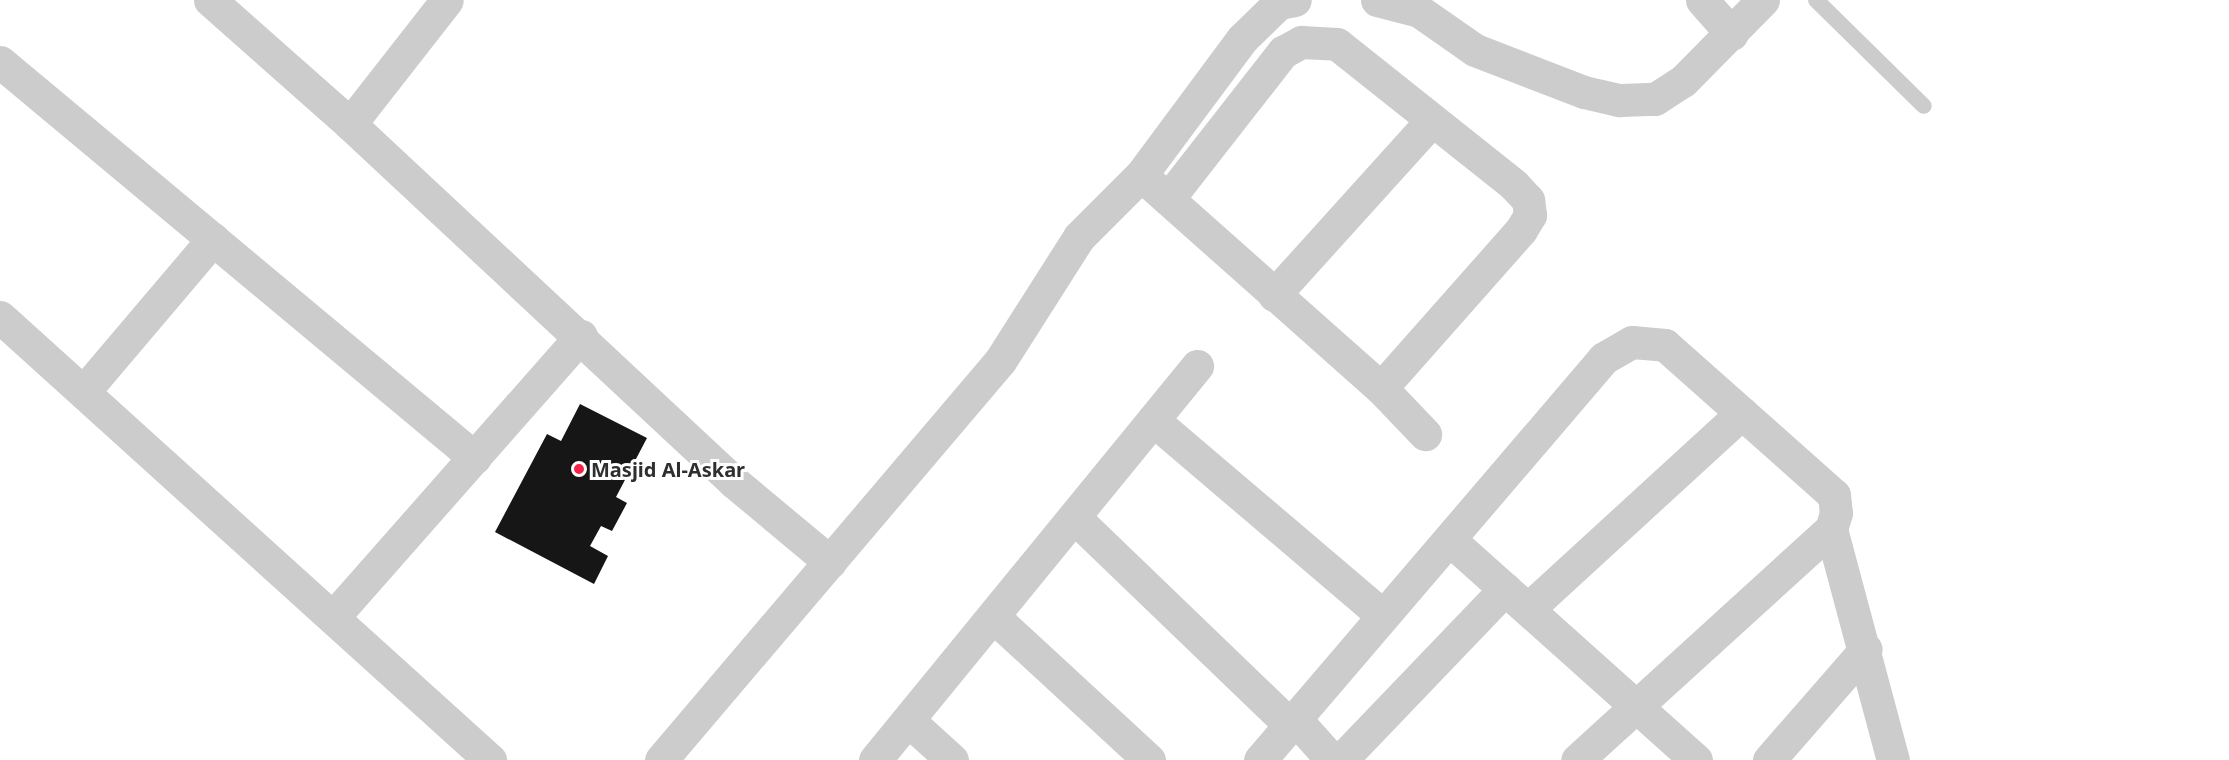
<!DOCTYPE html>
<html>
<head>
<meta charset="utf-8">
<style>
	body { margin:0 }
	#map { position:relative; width:2229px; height:760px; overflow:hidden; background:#fff; font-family:"Noto Sans",sans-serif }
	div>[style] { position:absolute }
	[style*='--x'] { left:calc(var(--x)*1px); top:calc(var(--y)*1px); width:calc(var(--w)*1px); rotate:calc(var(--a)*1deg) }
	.building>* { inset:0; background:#161616 }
	.lane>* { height:16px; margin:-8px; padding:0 8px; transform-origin:8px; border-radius:8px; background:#ccc }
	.street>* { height:33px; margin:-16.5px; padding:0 16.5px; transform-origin:16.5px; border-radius:16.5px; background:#ccc }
	.dots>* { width:16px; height:16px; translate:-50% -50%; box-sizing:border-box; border:3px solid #fff; border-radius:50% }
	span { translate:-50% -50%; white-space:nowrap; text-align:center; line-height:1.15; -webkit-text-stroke:6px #fff; paint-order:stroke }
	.poi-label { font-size:20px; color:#2f2f2f; font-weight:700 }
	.left { translate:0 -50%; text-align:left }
</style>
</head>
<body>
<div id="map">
	<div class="building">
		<div style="clip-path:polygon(580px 404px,647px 438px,616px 497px,627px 503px,612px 531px,601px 526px,590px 546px,608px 556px,594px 584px,495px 532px,547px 434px,561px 441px)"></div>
	</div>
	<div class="lane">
		<div style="--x:1816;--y:0;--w:151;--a:44.5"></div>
	</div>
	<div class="street">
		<div style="--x:210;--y:0;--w:187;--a:41.5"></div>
		<div style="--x:350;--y:124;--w:525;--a:42.99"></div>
		<div style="--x:734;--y:482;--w:125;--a:39.8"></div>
		<div style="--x:1377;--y:0;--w:43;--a:14.7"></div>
		<div style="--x:1419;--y:11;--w:68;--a:34.9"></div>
		<div style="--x:1475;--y:50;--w:117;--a:21.1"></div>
		<div style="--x:1584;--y:92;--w:37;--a:13"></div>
		<div style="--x:1620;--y:100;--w:35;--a:-2"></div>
		<div style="--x:1655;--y:99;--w:33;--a:-33"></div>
		<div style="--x:1683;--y:81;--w:114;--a:-45.4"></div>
		<div style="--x:1702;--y:0;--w:45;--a:48.6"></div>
		<div style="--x:0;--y:62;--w:618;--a:39.82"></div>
		<div style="--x:350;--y:124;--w:157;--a:-52"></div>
		<div style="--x:1151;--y:184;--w:307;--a:41.6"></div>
		<div style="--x:1381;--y:388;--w:64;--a:46.3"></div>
		<div style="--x:1168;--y:199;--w:187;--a:-52"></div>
		<div style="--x:1283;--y:52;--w:21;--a:-29"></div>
		<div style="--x:1301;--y:42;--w:36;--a:3"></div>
		<div style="--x:1337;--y:44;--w:226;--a:38.5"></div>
		<div style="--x:1514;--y:185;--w:21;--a:47"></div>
		<div style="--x:1528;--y:200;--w:15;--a:82"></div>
		<div style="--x:1530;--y:215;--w:17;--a:121"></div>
		<div style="--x:1521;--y:230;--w:211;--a:131.5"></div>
		<div style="--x:1274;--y:295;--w:234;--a:-47.9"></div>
		<div style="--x:0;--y:317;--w:661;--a:42.12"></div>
		<div style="--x:85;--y:390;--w:198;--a:-49.7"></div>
		<div style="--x:1153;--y:420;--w:301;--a:40.4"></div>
		<div style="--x:1074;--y:517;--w:303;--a:43.9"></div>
		<div style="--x:1831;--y:529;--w:239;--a:75"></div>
		<div style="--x:1450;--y:540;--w:330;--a:41.8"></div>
		<div style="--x:1528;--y:609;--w:290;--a:-42.5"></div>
		<div style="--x:335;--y:615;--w:372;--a:-48.6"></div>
		<div style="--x:994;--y:617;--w:211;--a:42.7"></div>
		<div style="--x:909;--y:721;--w:58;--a:42.2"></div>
		<div style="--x:1297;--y:721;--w:52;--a:48.1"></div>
		<div style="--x:661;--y:760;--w:524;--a:-49.65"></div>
		<div style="--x:1000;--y:361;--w:147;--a:-57.5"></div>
		<div style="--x:1079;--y:237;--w:88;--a:-45"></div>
		<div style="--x:1141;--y:175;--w:169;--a:-53.4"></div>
		<div style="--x:1242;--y:39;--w:52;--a:-44.2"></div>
		<div style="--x:1279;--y:3;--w:16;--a:-11"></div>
		<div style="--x:875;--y:760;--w:509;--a:-50.74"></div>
		<div style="--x:1260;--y:760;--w:529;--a:-49.45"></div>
		<div style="--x:1604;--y:358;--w:32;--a:-30"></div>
		<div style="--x:1632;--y:342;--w:33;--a:5"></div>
		<div style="--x:1665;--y:345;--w:226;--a:41.6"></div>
		<div style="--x:1834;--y:495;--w:18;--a:84"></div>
		<div style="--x:1836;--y:513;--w:17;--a:107"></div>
		<div style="--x:1831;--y:529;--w:343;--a:137.7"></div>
		<div style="--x:1341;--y:760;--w:237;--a:-46.2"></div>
		<div style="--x:1769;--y:760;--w:147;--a:-48.9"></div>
	</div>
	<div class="dots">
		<div style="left:579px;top:469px;background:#f32349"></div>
	</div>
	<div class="poi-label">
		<span class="left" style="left:591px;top:469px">Masjid Al-Askar</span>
	</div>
</div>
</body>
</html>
